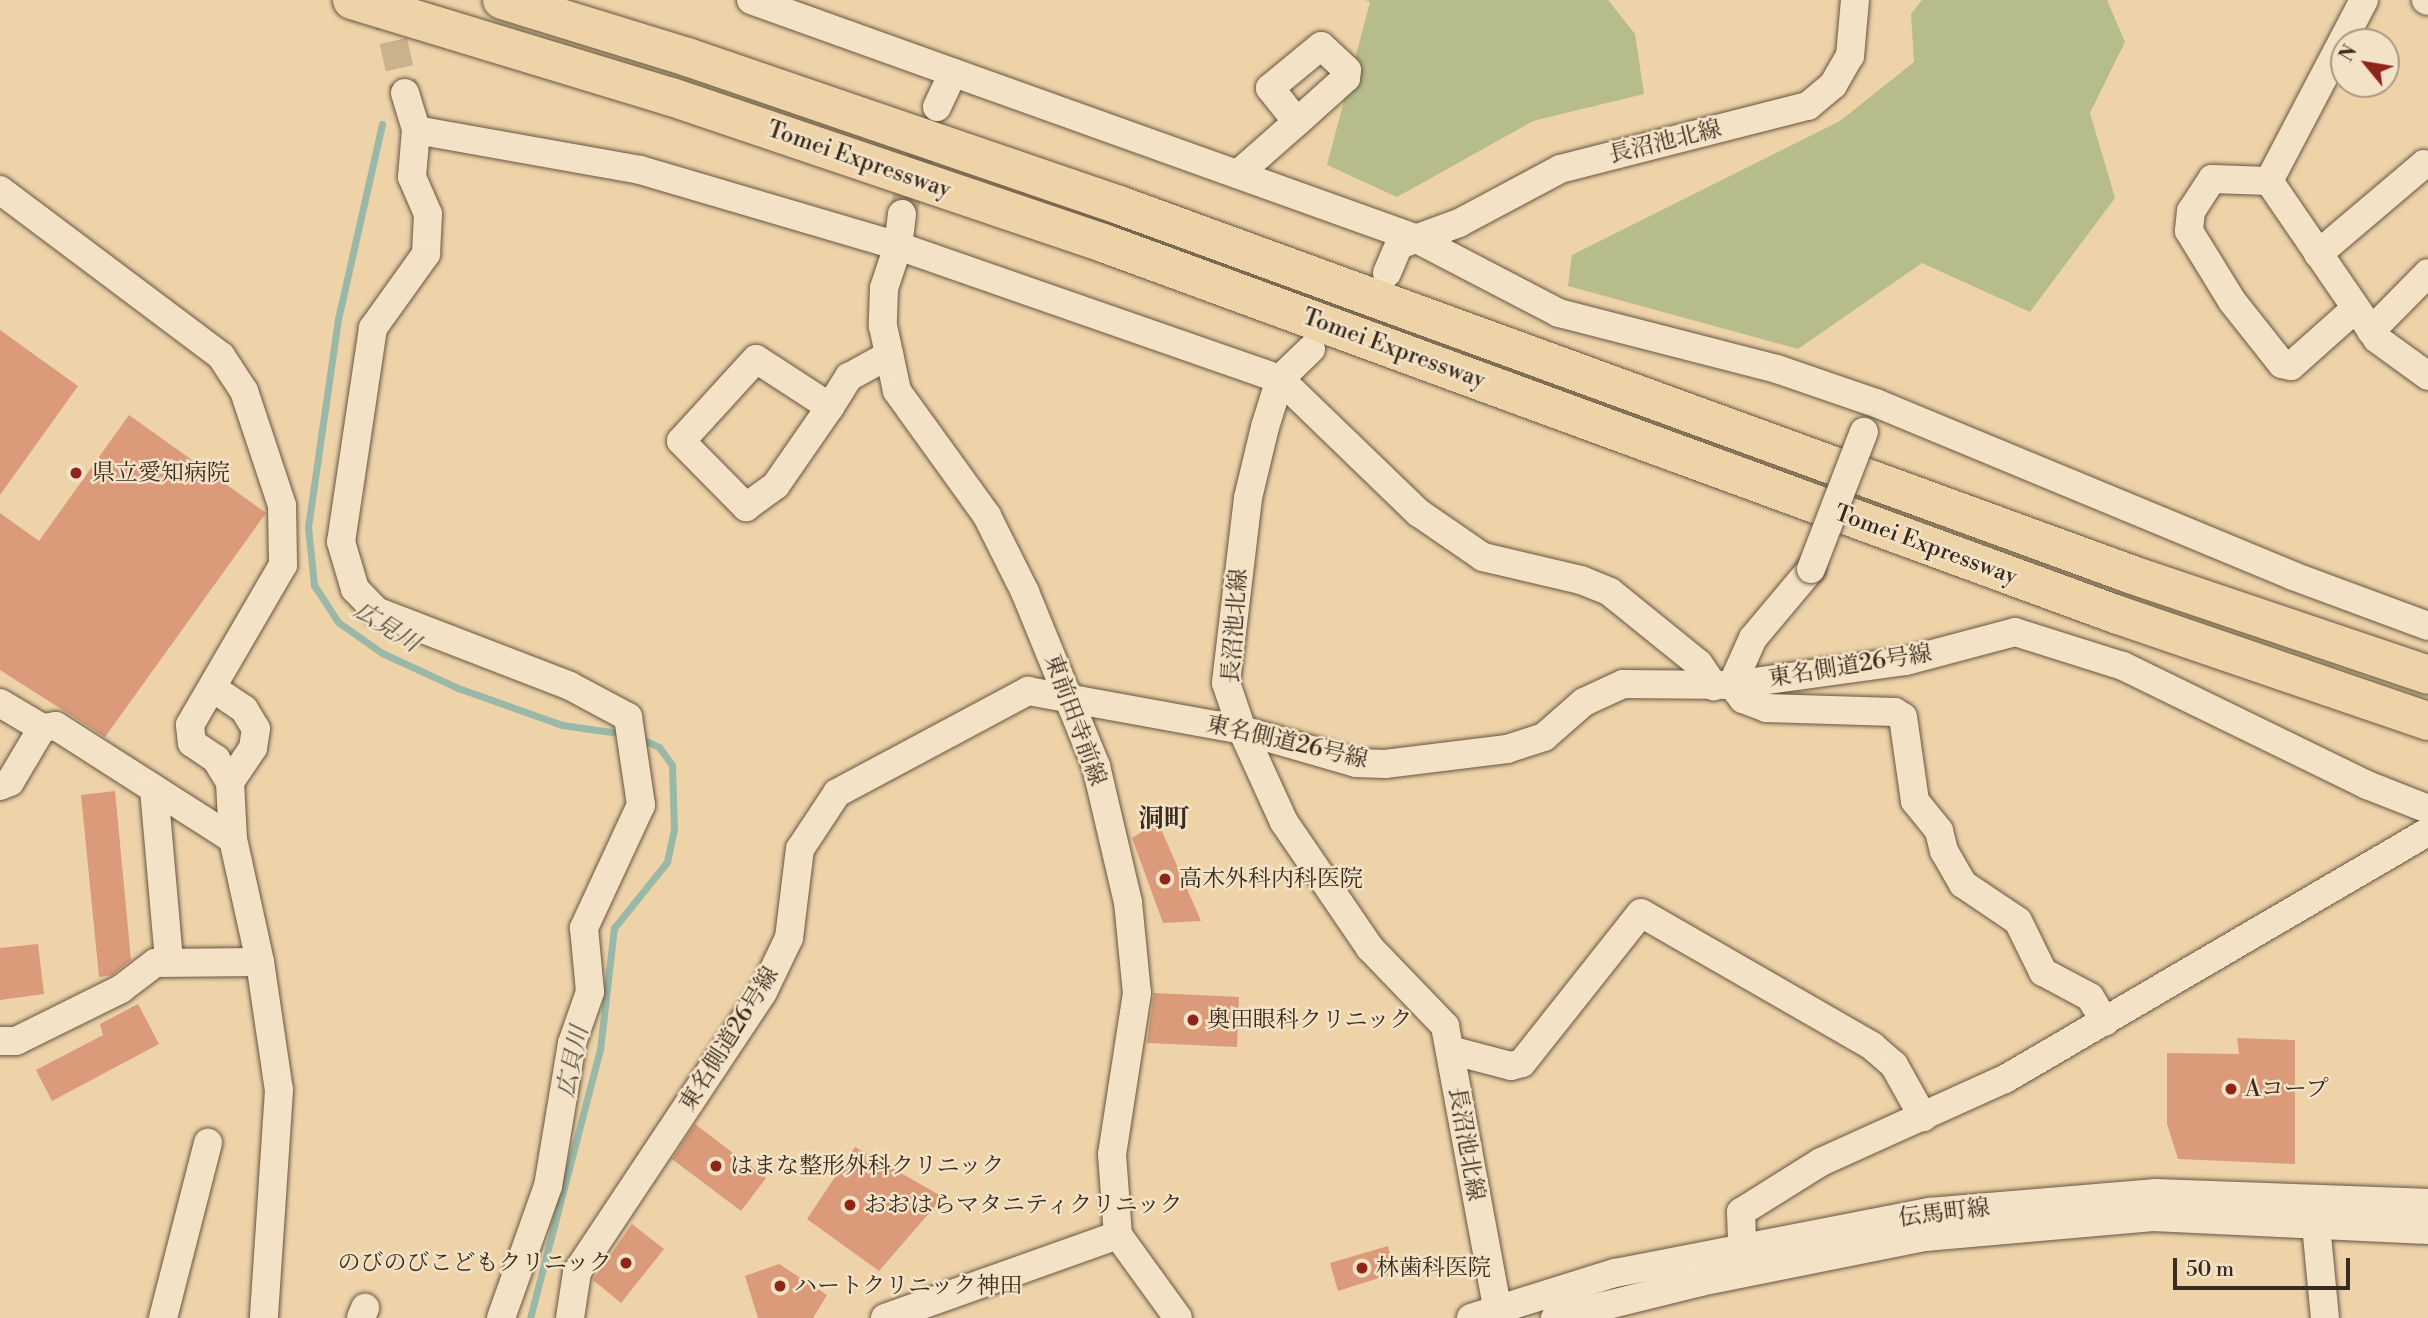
<!DOCTYPE html>
<html>
<head>
<meta charset="utf-8">
<style>
	body { margin:0 }
	#map { position:relative; width:2428px; height:1318px; overflow:hidden; background:#eed3a9; font-family:"Libre Bodoni","Noto Serif JP",serif }
	div>[style] { position:absolute }
	[style*='--x'] { left:calc(var(--x)*1px); top:calc(var(--y)*1px); width:calc(var(--w)*1px); rotate:calc(var(--a)*1deg) }
	.green>* { inset:0; background:#b6bd8a }
	.stream>* { height:7px; margin:-3.5px; padding:0 3.5px; transform-origin:3.5px; border-radius:3.5px; background:#99b8a8 }
	.building>* { inset:0; background:#db9a79 }
	.minor-tunnel>* { height:28px; margin-top:-14px; transform-origin:0; background:repeating-linear-gradient(90deg,#cab28d 0 28px,transparent 0 42px) }
	.roads { filter:drop-shadow(0 0 2px #665641) drop-shadow(0 0 2px #665641) }
	.minor>* { height:28px; margin:-14px; padding:0 14px; transform-origin:14px; border-radius:14px; background:#f4e2c7 }
	.highway>* { height:38px; margin:-19px; padding:0 19px; transform-origin:19px; border-radius:19px; background:#eed3a9 }
	.bridges { filter:drop-shadow(0 0 2px #665641) drop-shadow(0 0 2px #665641) }
	.minor-bridge>* { height:28px; margin:-14px; padding:0 14px; transform-origin:14px; border-radius:14px; background:#f4e2c7 }
	.dots>* { width:19px; height:19px; translate:-50% -50%; box-sizing:border-box; border:4px solid #f4e2c7; border-radius:50% }
	span { translate:-50% -50%; white-space:nowrap; text-align:center; line-height:1.15; -webkit-text-stroke:5px #f4e2c7; paint-order:stroke }
	.street-label { font-size:23px; color:#382c1e }
	.poi-label { font-size:23px; color:#382c1e }
	.left { translate:0 -50%; text-align:left }
	.right { translate:-100% -50%; text-align:right }
	.water-label { font-size:24px; color:#504f40; font-style:italic }
	.quarter-label { font-size:26px; color:#382c1e; font-weight:700 }
	.north { position:absolute; left:2330px; top:28px; width:70px; height:70px; box-sizing:border-box; background:#f4e2c7; border:2px solid #a99983; border-radius:50%; rotate:300deg; font-size:19px; font-weight:700; line-height:28px; text-align:center; color:#382c1e }
	.north::after { content:''; display:block; margin:auto; width:24px; height:32px; background:#8f2418; clip-path:polygon(50% 0,100% 100%,50% 72%,0 100%) }
	.scale { position:absolute; left:2173px; top:1258px; width:177px; height:32px; box-sizing:border-box; border:4px solid #382c1e; border-top:0; padding-left:9px; font-size:21px; line-height:24px; white-space:nowrap; color:#382c1e; -webkit-text-stroke:5px #f4e2c7; paint-order:stroke }
</style>
</head>
<body>
<div id="map">
	<div class="green">
		<div style="clip-path:polygon(1365px 0,1608px 0,1635px 34px,1644px 94px,1533px 121px,1397px 197px,1327px 165px,1370px 2px)"></div>
		<div style="clip-path:polygon(1922px 0,2107px 0,2125px 42px,2090px 113px,2115px 198px,2030px 312px,1922px 263px,1798px 349px,1568px 286px,1572px 255px,1840px 121px,1914px 62px,1911px 14px)"></div>
	</div>
	<div class="stream">
		<div style="--x:382;--y:124;--w:200;--a:102.7"></div>
		<div style="--x:338;--y:319;--w:210;--a:98.2"></div>
		<div style="--x:308;--y:527;--w:58;--a:84.1"></div>
		<div style="--x:314;--y:585;--w:44;--a:57"></div>
		<div style="--x:338;--y:622;--w:54;--a:35.2"></div>
		<div style="--x:382;--y:653;--w:84;--a:24.7"></div>
		<div style="--x:458;--y:688;--w:110;--a:19.6"></div>
		<div style="--x:562;--y:725;--w:64;--a:8.1"></div>
		<div style="--x:530;--y:1318;--w:277;--a:-75.4"></div>
		<div style="--x:600;--y:1050;--w:123;--a:-83.5"></div>
		<div style="--x:614;--y:928;--w:85;--a:-51.2"></div>
		<div style="--x:667;--y:862;--w:34;--a:-78"></div>
		<div style="--x:674;--y:829;--w:64;--a:-91.8"></div>
		<div style="--x:672;--y:765;--w:22;--a:-126"></div>
		<div style="--x:659;--y:747;--w:22;--a:-156"></div>
	</div>
	<div class="building">
		<div style="clip-path:polygon(0 330px,78px 386px,0 495px)"></div>
		<div style="clip-path:polygon(129px 415px,266px 513px,105px 737px,0 670px,0 513px,39px 541px)"></div>
		<div style="clip-path:polygon(115px 791px,131px 960px,112px 975px,99px 977px,81px 795px)"></div>
		<div style="clip-path:polygon(1158px 822px,1201px 921px,1163px 923px,1132px 838px)"></div>
		<div style="clip-path:polygon(38px 944px,44px 994px,0 1000px,0 948px)"></div>
		<div style="clip-path:polygon(1154px 993px,1239px 997px,1237px 1047px,1147px 1043px)"></div>
		<div style="clip-path:polygon(138px 1004px,159px 1044px,52px 1101px,36px 1070px,103px 1035px,100px 1024px)"></div>
		<div style="clip-path:polygon(2237px 1038px,2295px 1040px,2295px 1164px,2178px 1159px,2167px 1124px,2167px 1053px,2239px 1054px)"></div>
		<div style="clip-path:polygon(695px 1124px,766px 1178px,741px 1211px,672px 1159px)"></div>
		<div style="clip-path:polygon(855px 1147px,943px 1197px,879px 1271px,807px 1219px)"></div>
		<div style="clip-path:polygon(632px 1224px,664px 1249px,621px 1303px,593px 1280px)"></div>
		<div style="clip-path:polygon(1388px 1246px,1395px 1273px,1338px 1291px,1330px 1263px)"></div>
		<div style="clip-path:polygon(779px 1264px,827px 1295px,813px 1318px,758px 1318px,745px 1276px)"></div>
	</div>
	<div class="minor-tunnel">
		<div style="--x:384;--y:0;--w:95;--a:77.3"></div>
		<div style="--x:902;--y:214;--w:99;--a:-72.3"></div>
	</div>
	<div class="roads">
		<div class="minor">
			<div style="--x:751;--y:0;--w:705;--a:19.72"></div>
			<div style="--x:1415;--y:238;--w:162;--a:27.5"></div>
			<div style="--x:1559;--y:313;--w:225;--a:14.4"></div>
			<div style="--x:1777;--y:369;--w:105;--a:19"></div>
			<div style="--x:1876;--y:403;--w:451;--a:22.5"></div>
			<div style="--x:2293;--y:576;--w:144;--a:20.3"></div>
			<div style="--x:2426;--y:0;--w:2;--a:27"></div>
			<div style="--x:405;--y:93;--w:39;--a:73"></div>
			<div style="--x:416;--y:130;--w:228;--a:10.1"></div>
			<div style="--x:640;--y:170;--w:269;--a:16.4"></div>
			<div style="--x:898;--y:246;--w:404;--a:19.2"></div>
			<div style="--x:1280;--y:379;--w:193;--a:44"></div>
			<div style="--x:1419;--y:513;--w:78;--a:34.5"></div>
			<div style="--x:1483;--y:557;--w:101;--a:13.2"></div>
			<div style="--x:1581;--y:580;--w:31;--a:22"></div>
			<div style="--x:1610;--y:592;--w:114;--a:39"></div>
			<div style="--x:1699;--y:664;--w:27;--a:56"></div>
			<div style="--x:937;--y:107;--w:38;--a:-65"></div>
			<div style="--x:416;--y:130;--w:47;--a:94.9"></div>
			<div style="--x:412;--y:177;--w:40;--a:66.6"></div>
			<div style="--x:428;--y:214;--w:40;--a:92.9"></div>
			<div style="--x:426;--y:254;--w:91;--a:125.6"></div>
			<div style="--x:373;--y:328;--w:216;--a:98.5"></div>
			<div style="--x:341;--y:542;--w:49;--a:73.4"></div>
			<div style="--x:355;--y:589;--w:30;--a:46"></div>
			<div style="--x:376;--y:611;--w:208;--a:21.1"></div>
			<div style="--x:570;--y:686;--w:66;--a:28.1"></div>
			<div style="--x:628;--y:717;--w:89;--a:81.6"></div>
			<div style="--x:641;--y:805;--w:136;--a:114.9"></div>
			<div style="--x:584;--y:928;--w:64;--a:84.6"></div>
			<div style="--x:590;--y:992;--w:54;--a:109.4"></div>
			<div style="--x:572;--y:1043;--w:145;--a:99.5"></div>
			<div style="--x:548;--y:1186;--w:140;--a:109.6"></div>
			<div style="--x:1238;--y:174;--w:79;--a:-41.4"></div>
			<div style="--x:1297;--y:122;--w:66;--a:-41.9"></div>
			<div style="--x:1346;--y:78;--w:8;--a:-83"></div>
			<div style="--x:1347;--y:70;--w:35;--a:-137"></div>
			<div style="--x:1321;--y:46;--w:66;--a:140.5"></div>
			<div style="--x:1270;--y:88;--w:43;--a:51.5"></div>
			<div style="--x:2269;--y:181;--w:57;--a:-178"></div>
			<div style="--x:2212;--y:179;--w:38;--a:123"></div>
			<div style="--x:2191;--y:211;--w:20;--a:96"></div>
			<div style="--x:2189;--y:231;--w:82;--a:58.4"></div>
			<div style="--x:2232;--y:301;--w:80;--a:51.6"></div>
			<div style="--x:2282;--y:364;--w:9;--a:13"></div>
			<div style="--x:2291;--y:366;--w:86;--a:-41.7"></div>
			<div style="--x:2269;--y:181;--w:191;--a:55.6"></div>
			<div style="--x:2377;--y:339;--w:63;--a:36"></div>
			<div style="--x:2269;--y:181;--w:204;--a:-62.3"></div>
			<div style="--x:0;--y:190;--w:276;--a:36.9"></div>
			<div style="--x:221;--y:356;--w:42;--a:56.7"></div>
			<div style="--x:244;--y:391;--w:120;--a:71.6"></div>
			<div style="--x:282;--y:505;--w:60;--a:89"></div>
			<div style="--x:283;--y:565;--w:185;--a:120.2"></div>
			<div style="--x:190;--y:725;--w:18;--a:84"></div>
			<div style="--x:192;--y:743;--w:29;--a:34"></div>
			<div style="--x:216;--y:759;--w:27;--a:59"></div>
			<div style="--x:230;--y:782;--w:57;--a:87"></div>
			<div style="--x:233;--y:839;--w:126;--a:77.6"></div>
			<div style="--x:260;--y:962;--w:129;--a:81.6"></div>
			<div style="--x:279;--y:1090;--w:228;--a:93.8"></div>
			<div style="--x:902;--y:214;--w:32;--a:97"></div>
			<div style="--x:898;--y:246;--w:44;--a:108.4"></div>
			<div style="--x:884;--y:288;--w:38;--a:92"></div>
			<div style="--x:883;--y:326;--w:66;--a:77.8"></div>
			<div style="--x:897;--y:391;--w:154;--a:54.2"></div>
			<div style="--x:987;--y:516;--w:85;--a:63.4"></div>
			<div style="--x:1025;--y:592;--w:188;--a:67.8"></div>
			<div style="--x:1096;--y:766;--w:140;--a:76.8"></div>
			<div style="--x:1128;--y:902;--w:91;--a:84.4"></div>
			<div style="--x:1137;--y:993;--w:163;--a:98.8"></div>
			<div style="--x:1112;--y:1154;--w:81;--a:85.8"></div>
			<div style="--x:2318;--y:254;--w:139;--a:-40.3"></div>
			<div style="--x:1387;--y:273;--w:30;--a:-67"></div>
			<div style="--x:1399;--y:245;--w:64;--a:-20.1"></div>
			<div style="--x:1459;--y:223;--w:115;--a:-28.1"></div>
			<div style="--x:1560;--y:169;--w:256;--a:-14.3"></div>
			<div style="--x:1808;--y:106;--w:33;--a:-40"></div>
			<div style="--x:1833;--y:85;--w:34;--a:-60"></div>
			<div style="--x:1850;--y:56;--w:56;--a:-84.9"></div>
			<div style="--x:2371;--y:331;--w:81;--a:-45.5"></div>
			<div style="--x:1311;--y:349;--w:43;--a:135.9"></div>
			<div style="--x:1280;--y:379;--w:50;--a:107.4"></div>
			<div style="--x:1265;--y:427;--w:73;--a:103.5"></div>
			<div style="--x:1248;--y:498;--w:186;--a:96.8"></div>
			<div style="--x:1226;--y:683;--w:50;--a:71.2"></div>
			<div style="--x:1242;--y:730;--w:101;--a:65.5"></div>
			<div style="--x:1284;--y:822;--w:153;--a:55.7"></div>
			<div style="--x:1370;--y:948;--w:108;--a:46.1"></div>
			<div style="--x:1445;--y:1026;--w:297;--a:79.5"></div>
			<div style="--x:830;--y:407;--w:88;--a:-147"></div>
			<div style="--x:756;--y:359;--w:111;--a:132.4"></div>
			<div style="--x:681;--y:441;--w:93;--a:45.4"></div>
			<div style="--x:746;--y:507;--w:37;--a:-36"></div>
			<div style="--x:776;--y:485;--w:95;--a:-55.3"></div>
			<div style="--x:830;--y:407;--w:36;--a:-58"></div>
			<div style="--x:849;--y:377;--w:46;--a:-28.8"></div>
			<div style="--x:1811;--y:569;--w:90;--a:130"></div>
			<div style="--x:1753;--y:638;--w:51;--a:114.1"></div>
			<div style="--x:1732;--y:685;--w:18;--a:52"></div>
			<div style="--x:1743;--y:699;--w:25;--a:21"></div>
			<div style="--x:1766;--y:708;--w:129;--a:1.8"></div>
			<div style="--x:1895;--y:712;--w:9;--a:32"></div>
			<div style="--x:1903;--y:717;--w:85;--a:81.9"></div>
			<div style="--x:1915;--y:801;--w:38;--a:51"></div>
			<div style="--x:1939;--y:831;--w:21;--a:76"></div>
			<div style="--x:1944;--y:851;--w:38;--a:60"></div>
			<div style="--x:1963;--y:884;--w:66;--a:33.9"></div>
			<div style="--x:2018;--y:921;--w:57;--a:63.9"></div>
			<div style="--x:2043;--y:972;--w:53;--a:28"></div>
			<div style="--x:2090;--y:997;--w:29;--a:59"></div>
			<div style="--x:214;--y:689;--w:36;--a:34"></div>
			<div style="--x:244;--y:709;--w:23;--a:59"></div>
			<div style="--x:256;--y:729;--w:19;--a:99"></div>
			<div style="--x:253;--y:748;--w:41;--a:124.1"></div>
			<div style="--x:0;--y:703;--w:49;--a:30.8"></div>
			<div style="--x:42;--y:728;--w:14;--a:-8"></div>
			<div style="--x:56;--y:726;--w:210;--a:32.6"></div>
			<div style="--x:0;--y:786;--w:11;--a:-22"></div>
			<div style="--x:10;--y:782;--w:63;--a:-59.3"></div>
			<div style="--x:154;--y:789;--w:174;--a:85"></div>
			<div style="--x:0;--y:1041;--w:16;--a:0"></div>
			<div style="--x:16;--y:1041;--w:117;--a:-26.3"></div>
			<div style="--x:121;--y:989;--w:43;--a:-37.4"></div>
			<div style="--x:155;--y:963;--w:105;--a:-0.5"></div>
			<div style="--x:1450;--y:1050;--w:63;--a:14.7"></div>
			<div style="--x:1511;--y:1066;--w:11;--a:-15"></div>
			<div style="--x:1522;--y:1063;--w:191;--a:-51.6"></div>
			<div style="--x:1641;--y:913;--w:267;--a:29.9"></div>
			<div style="--x:1872;--y:1046;--w:29;--a:41"></div>
			<div style="--x:1894;--y:1065;--w:60;--a:60.9"></div>
			<div style="--x:2316;--y:1225;--w:93;--a:84.5"></div>
			<div style="--x:1743;--y:1267;--w:55;--a:-92.1"></div>
			<div style="--x:1741;--y:1212;--w:94;--a:-32"></div>
			<div style="--x:1821;--y:1162;--w:202;--a:-24.3"></div>
			<div style="--x:2005;--y:1079;--w:490;--a:-30.3"></div>
			<div style="--x:163;--y:1318;--w:181;--a:-75.6"></div>
			<div style="--x:361;--y:1318;--w:11;--a:-68"></div>
			<div style="--x:570;--y:1318;--w:47;--a:-81.3"></div>
			<div style="--x:577;--y:1272;--w:336;--a:-56.4"></div>
			<div style="--x:763;--y:992;--w:60;--a:-64.3"></div>
			<div style="--x:789;--y:938;--w:90;--a:-83"></div>
			<div style="--x:800;--y:849;--w:67;--a:-56.5"></div>
			<div style="--x:837;--y:793;--w:217;--a:-28.1"></div>
			<div style="--x:1028;--y:691;--w:218;--a:10.3"></div>
			<div style="--x:1242;--y:730;--w:119;--a:16.1"></div>
			<div style="--x:1356;--y:763;--w:29;--a:2"></div>
			<div style="--x:1385;--y:764;--w:123;--a:-7"></div>
			<div style="--x:1507;--y:749;--w:39;--a:-18"></div>
			<div style="--x:1544;--y:737;--w:53;--a:-41.2"></div>
			<div style="--x:1584;--y:702;--w:43;--a:-24.8"></div>
			<div style="--x:1623;--y:684;--w:109;--a:0.5"></div>
			<div style="--x:1732;--y:685;--w:176;--a:-7.9"></div>
			<div style="--x:1906;--y:661;--w:113;--a:-14.9"></div>
			<div style="--x:2015;--y:632;--w:113;--a:17.5"></div>
			<div style="--x:2123;--y:666;--w:271;--a:26"></div>
			<div style="--x:2367;--y:785;--w:66;--a:21.5"></div>
			<div style="--x:885;--y:1318;--w:247;--a:-19.6"></div>
			<div style="--x:1118;--y:1235;--w:102;--a:54.1"></div>
			<div style="--x:1471;--y:1318;--w:151;--a:-17.4"></div>
			<div style="--x:1615;--y:1273;--w:320;--a:-11"></div>
			<div style="--x:1929;--y:1212;--w:228;--a:-4.8"></div>
			<div style="--x:2156;--y:1193;--w:272;--a:2.1"></div>
			<div style="--x:1555;--y:1318;--w:149;--a:-13.9"></div>
			<div style="--x:1700;--y:1282;--w:229;--a:-11.3"></div>
			<div style="--x:1925;--y:1237;--w:229;--a:-5"></div>
			<div style="--x:2153;--y:1217;--w:275;--a:2.7"></div>
		</div>
		<div class="highway">
			<div style="--x:352;--y:0;--w:334;--a:16.9"></div>
			<div style="--x:672;--y:97;--w:455;--a:18.7"></div>
			<div style="--x:1103;--y:243;--w:1081;--a:20.13"></div>
			<div style="--x:2118;--y:615;--w:328;--a:18.9"></div>
			<div style="--x:502;--y:0;--w:194;--a:17.1"></div>
			<div style="--x:687;--y:57;--w:457;--a:18.9"></div>
			<div style="--x:1119;--y:205;--w:1076;--a:20.05"></div>
			<div style="--x:2130;--y:574;--w:315;--a:18.7"></div>
		</div>
	</div>
	<div class="bridges">
		<div class="minor-bridge">
			<div style="--x:1811;--y:569;--w:147;--a:-68.9"></div>
		</div>
	</div>
	<div class="dots">
		<div style="left:76px;top:473px;background:#8f2418"></div>
		<div style="left:1165px;top:879px;background:#8f2418"></div>
		<div style="left:1193px;top:1020px;background:#8f2418"></div>
		<div style="left:2231px;top:1089px;background:#8f2418"></div>
		<div style="left:716px;top:1166px;background:#8f2418"></div>
		<div style="left:850px;top:1205px;background:#8f2418"></div>
		<div style="left:626px;top:1263px;background:#8f2418"></div>
		<div style="left:1362px;top:1268px;background:#8f2418"></div>
		<div style="left:780px;top:1286px;background:#8f2418"></div>
	</div>
	<div class="street-label">
		<span style="left:1665px;top:142px;rotate:-14deg">長沼池北線</span>
		<span style="left:859px;top:160px;rotate:19deg">Tomei Expressway</span>
		<span style="left:1394px;top:349px;rotate:20deg">Tomei Expressway</span>
		<span style="left:1926px;top:545px;rotate:20deg">Tomei Expressway</span>
		<span style="left:1235px;top:626px;rotate:-86deg">長沼池北線</span>
		<span style="left:1850px;top:666px;rotate:-9deg">東名側道26号線</span>
		<span style="left:1075px;top:720px;rotate:70deg">東前田寺前線</span>
		<span style="left:1287px;top:742px;rotate:13deg">東名側道26号線</span>
		<span style="left:729px;top:1039px;rotate:-58deg">東名側道26号線</span>
		<span style="left:1466px;top:1144px;rotate:80deg">長沼池北線</span>
		<span style="left:1944px;top:1213px;rotate:-7deg">伝馬町線</span>
	</div>
	<div class="poi-label">
		<span class="left" style="left:92px;top:473px">県立愛知病院</span>
		<span class="left" style="left:1179px;top:879px">高木外科内科医院</span>
		<span class="left" style="left:1207px;top:1020px">奥田眼科クリニック</span>
		<span class="left" style="left:2245px;top:1089px">Aコープ</span>
		<span class="left" style="left:730px;top:1166px">はまな整形外科クリニック</span>
		<span class="left" style="left:864px;top:1205px">おおはらマタニティクリニック</span>
		<span class="right" style="left:612px;top:1263px">のびのびこどもクリニック</span>
		<span class="left" style="left:1376px;top:1268px">林歯科医院</span>
		<span class="left" style="left:794px;top:1286px">ハートクリニック神田</span>
	</div>
	<div class="water-label">
		<span style="left:386px;top:628px;rotate:32deg">広見川</span>
		<span style="left:574px;top:1062px;rotate:-78deg">広貝川</span>
	</div>
	<div class="quarter-label">
		<span style="left:1164px;top:820px">洞町</span>
	</div>
	<div class="north">N</div>
	<div class="scale">50 m</div>
</div>
</body>
</html>
